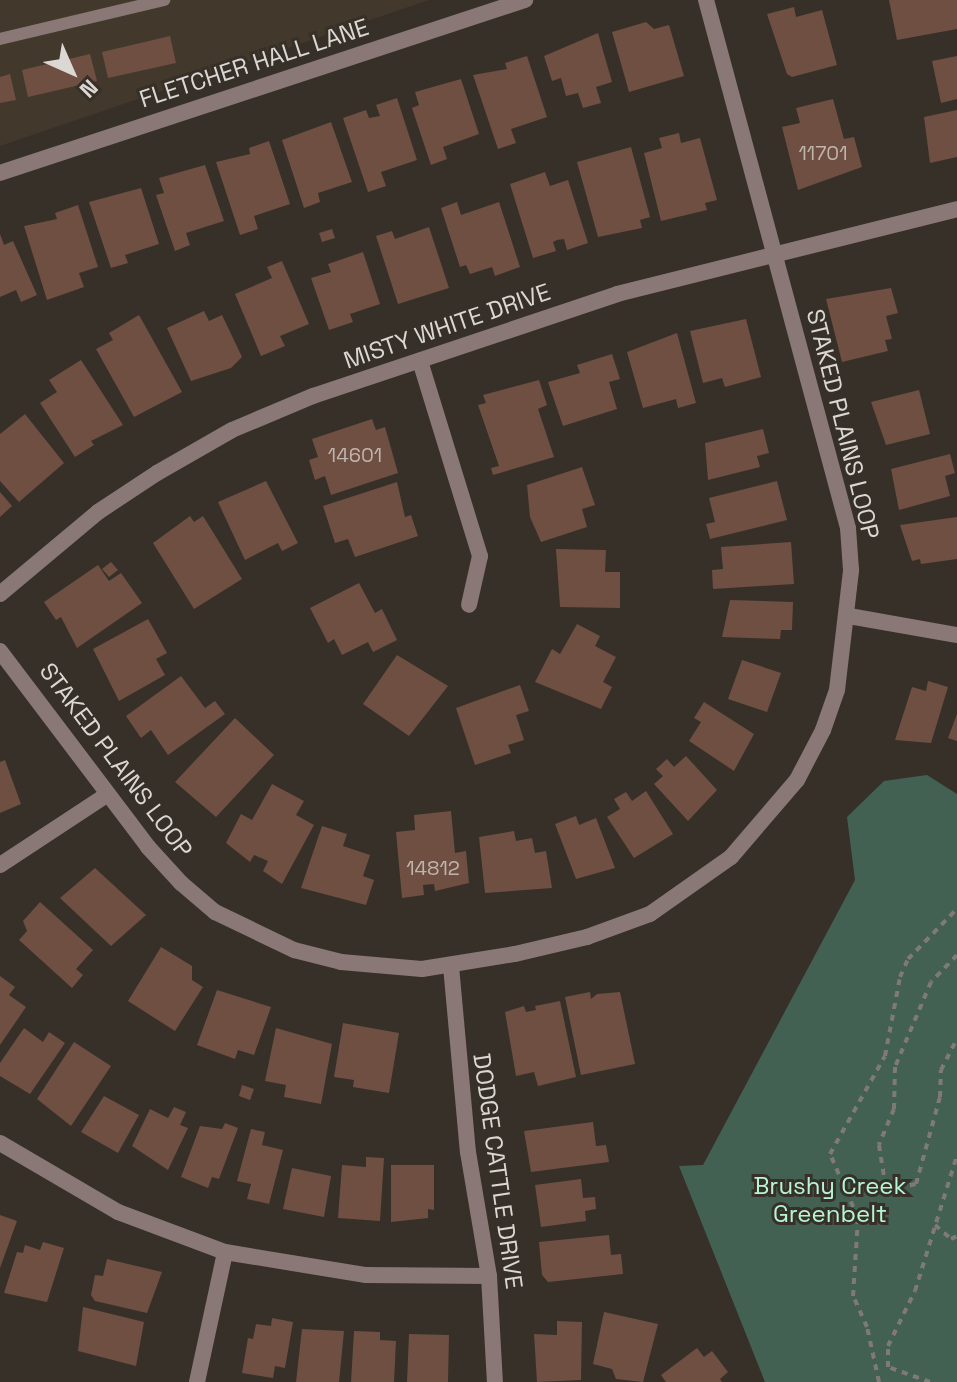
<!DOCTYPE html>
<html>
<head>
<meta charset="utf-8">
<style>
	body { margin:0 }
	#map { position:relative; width:957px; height:1382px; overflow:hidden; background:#363028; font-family:"Space Grotesk",sans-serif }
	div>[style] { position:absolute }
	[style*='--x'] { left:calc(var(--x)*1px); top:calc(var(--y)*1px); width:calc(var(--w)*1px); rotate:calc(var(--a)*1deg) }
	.built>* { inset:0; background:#43382c }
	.green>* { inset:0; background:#436153 }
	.building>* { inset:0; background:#6e4f42 }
	.path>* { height:4px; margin-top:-2px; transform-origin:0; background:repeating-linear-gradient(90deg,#7f7a73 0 6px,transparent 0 12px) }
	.service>* { height:12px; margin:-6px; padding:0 6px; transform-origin:6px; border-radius:6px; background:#897875 }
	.minor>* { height:16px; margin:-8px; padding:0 8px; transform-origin:8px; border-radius:8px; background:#897875 }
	span { translate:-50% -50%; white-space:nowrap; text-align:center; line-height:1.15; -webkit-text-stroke:6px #363028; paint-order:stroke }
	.number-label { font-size:20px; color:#c0b5ae }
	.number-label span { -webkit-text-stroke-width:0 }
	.street-label { font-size:24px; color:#dbd7d2 }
	.park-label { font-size:24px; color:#b5f5d6 }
	.north { position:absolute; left:32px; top:32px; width:80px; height:80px; -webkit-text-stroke:6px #363028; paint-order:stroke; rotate:135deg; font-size:22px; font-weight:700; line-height:32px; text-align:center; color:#dbd7d2 }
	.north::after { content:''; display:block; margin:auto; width:28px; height:36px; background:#dbd7d2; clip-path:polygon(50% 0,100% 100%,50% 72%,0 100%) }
</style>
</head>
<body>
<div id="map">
	<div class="built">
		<div style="clip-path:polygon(0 0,429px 0,0 146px)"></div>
	</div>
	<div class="green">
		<div style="clip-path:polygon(927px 775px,957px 794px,957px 1382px,765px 1382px,679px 1166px,703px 1165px,855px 880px,847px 817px,884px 781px)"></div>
	</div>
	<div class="building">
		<div style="clip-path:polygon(889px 0,957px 0,957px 29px,897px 40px)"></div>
		<div style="clip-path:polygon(794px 7px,796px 17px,822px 10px,837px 65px,792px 77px,787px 74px,767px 14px)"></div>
		<div style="clip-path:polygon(646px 22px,654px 29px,669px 25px,684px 76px,629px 92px,612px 32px)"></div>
		<div style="clip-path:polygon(598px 33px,612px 82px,596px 87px,601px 103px,583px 108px,578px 93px,566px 96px,561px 78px,552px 81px,544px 56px)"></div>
		<div style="clip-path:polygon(170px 36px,176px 63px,108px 78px,102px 52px)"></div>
		<div style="clip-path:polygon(90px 54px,97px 81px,28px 97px,22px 70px)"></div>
		<div style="clip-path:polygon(527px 56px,547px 117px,511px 129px,516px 143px,498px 149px,473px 75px,507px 69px,505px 63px)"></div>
		<div style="clip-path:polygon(957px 56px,957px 99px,941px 103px,932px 61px)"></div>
		<div style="clip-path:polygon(10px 74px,16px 100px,0 103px,0 77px)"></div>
		<div style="clip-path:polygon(461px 79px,479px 134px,443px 147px,447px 159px,431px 165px,412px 108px,419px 105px,415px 92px)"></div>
		<div style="clip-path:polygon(397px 98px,417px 160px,381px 172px,386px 186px,368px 192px,343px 118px,366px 110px,369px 118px,380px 116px,376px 105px)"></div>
		<div style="clip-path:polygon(833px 99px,844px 139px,854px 137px,862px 167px,798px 190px,782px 127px,800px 123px,796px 108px)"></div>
		<div style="clip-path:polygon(957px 110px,957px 157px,930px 163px,924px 117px)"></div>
		<div style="clip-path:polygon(331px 122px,352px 182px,318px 193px,320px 202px,304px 208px,282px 140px)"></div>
		<div style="clip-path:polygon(679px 133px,681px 143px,700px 138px,717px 200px,705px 203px,707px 210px,661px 221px,644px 153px,662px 148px,659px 138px)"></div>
		<div style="clip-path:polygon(269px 141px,290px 204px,254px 216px,258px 229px,240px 235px,216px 162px,250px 154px,249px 148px)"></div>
		<div style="clip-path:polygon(631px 147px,650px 217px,640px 220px,642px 228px,598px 237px,577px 162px)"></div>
		<div style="clip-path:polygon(205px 165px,224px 221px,186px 233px,190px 245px,175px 251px,156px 195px,164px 193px,159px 178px)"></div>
		<div style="clip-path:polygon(545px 172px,550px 186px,568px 180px,588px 243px,567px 250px,564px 239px,557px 240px,553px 242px,556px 251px,533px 258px,510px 184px)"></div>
		<div style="clip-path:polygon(141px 188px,159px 244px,125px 255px,128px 263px,111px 268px,89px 202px)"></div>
		<div style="clip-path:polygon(457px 202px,461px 215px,499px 202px,520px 267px,495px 276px,492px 267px,470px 274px,466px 265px,460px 267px,441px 208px)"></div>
		<div style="clip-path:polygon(78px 205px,98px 267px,79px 273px,84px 287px,47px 300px,24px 226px,57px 219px,55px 213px)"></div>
		<div style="clip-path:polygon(429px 227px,449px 288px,398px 304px,376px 236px,392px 231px,395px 239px)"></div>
		<div style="clip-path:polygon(332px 229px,335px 238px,322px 242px,319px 233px)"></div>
		<div style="clip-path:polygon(0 234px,4px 245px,13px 241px,37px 295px,21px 302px,16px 290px,0 297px)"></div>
		<div style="clip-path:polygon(363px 252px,380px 304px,350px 314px,353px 322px,329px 330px,311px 278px,331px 272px,328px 264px)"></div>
		<div style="clip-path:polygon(282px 261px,309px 324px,280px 336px,285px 346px,261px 356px,235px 294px,272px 278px,267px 267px)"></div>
		<div style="clip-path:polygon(891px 288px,898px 313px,886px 316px,892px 339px,885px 340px,888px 351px,842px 362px,826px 299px)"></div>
		<div style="clip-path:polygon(204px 311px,209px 321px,222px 315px,242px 357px,231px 368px,191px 381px,167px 328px)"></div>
		<div style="clip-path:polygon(139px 315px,182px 392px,134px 417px,96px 349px,113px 340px,109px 333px)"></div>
		<div style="clip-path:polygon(746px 319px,761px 377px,725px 387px,722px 378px,703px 383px,690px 331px)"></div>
		<div style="clip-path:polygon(677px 333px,696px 403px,678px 408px,676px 399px,643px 408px,627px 352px)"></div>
		<div style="clip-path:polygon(612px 354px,620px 379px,609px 382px,617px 409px,563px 426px,548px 382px,580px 373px,577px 365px)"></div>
		<div style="clip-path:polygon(81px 360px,123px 425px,91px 441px,94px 445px,75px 457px,40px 403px,57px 392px,49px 380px)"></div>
		<div style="clip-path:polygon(539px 380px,547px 405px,538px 409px,554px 457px,493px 475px,491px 468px,499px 466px,478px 405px,486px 403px,483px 395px)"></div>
		<div style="clip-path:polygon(919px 390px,930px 434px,886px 445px,871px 402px)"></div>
		<div style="clip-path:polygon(25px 414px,64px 463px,19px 502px,0 481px,0 434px)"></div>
		<div style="clip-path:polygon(372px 419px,376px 430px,385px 427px,398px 473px,331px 495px,325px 476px,315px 480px,309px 460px,318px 457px,312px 439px)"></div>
		<div style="clip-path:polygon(763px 429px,769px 453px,757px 456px,760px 467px,708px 480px,705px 443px)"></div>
		<div style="clip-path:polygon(950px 454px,955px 473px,945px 476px,950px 496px,899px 510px,891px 469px)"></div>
		<div style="clip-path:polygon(582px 467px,595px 505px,582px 509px,587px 527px,541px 542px,530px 517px,527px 485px)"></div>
		<div style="clip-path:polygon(266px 481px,298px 543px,282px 551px,278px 543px,245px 560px,218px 502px)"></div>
		<div style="clip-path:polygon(777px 481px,787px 520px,710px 539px,706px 524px,715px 522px,709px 498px)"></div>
		<div style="clip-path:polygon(397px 482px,405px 517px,411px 515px,418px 536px,355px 557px,348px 539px,335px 543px,323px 506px)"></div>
		<div style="clip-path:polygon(0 492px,12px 506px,0 517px)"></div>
		<div style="clip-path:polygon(190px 516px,194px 522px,203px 516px,242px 579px,194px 609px,153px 543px)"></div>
		<div style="clip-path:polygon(957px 517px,957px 559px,921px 564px,920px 559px,912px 561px,900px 525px)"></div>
		<div style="clip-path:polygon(791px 542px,794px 584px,713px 589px,712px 570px,723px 569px,721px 547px)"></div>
		<div style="clip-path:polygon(556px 549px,606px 550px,605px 572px,620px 572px,620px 608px,560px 607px)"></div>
		<div style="clip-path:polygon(111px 562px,118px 570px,109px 577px,102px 569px)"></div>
		<div style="clip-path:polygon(98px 565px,109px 581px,121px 573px,142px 603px,77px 648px,61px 617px,56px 620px,44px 602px)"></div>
		<div style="clip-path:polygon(359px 583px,375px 613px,382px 609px,397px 640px,373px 652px,368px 642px,342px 655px,334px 639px,328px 643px,310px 608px)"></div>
		<div style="clip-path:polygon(730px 600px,793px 602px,792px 630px,781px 630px,780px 639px,722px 637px)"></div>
		<div style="clip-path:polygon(148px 619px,167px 653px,156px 659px,165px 675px,119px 701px,93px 649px)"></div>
		<div style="clip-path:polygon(577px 624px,600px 636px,595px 646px,616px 657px,603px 682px,612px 687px,601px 709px,535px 682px,552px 649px,560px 654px)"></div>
		<div style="clip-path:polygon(397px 655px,448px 686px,409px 736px,363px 704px)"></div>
		<div style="clip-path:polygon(742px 660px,781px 673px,767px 712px,728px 699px)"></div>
		<div style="clip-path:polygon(181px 676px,205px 708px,215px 701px,225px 714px,168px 755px,151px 730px,141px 738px,126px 716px)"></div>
		<div style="clip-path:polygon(928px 681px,948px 687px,931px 743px,895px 740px,912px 687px,926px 691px)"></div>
		<div style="clip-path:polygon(520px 685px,529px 711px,516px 715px,524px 740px,508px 745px,511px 753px,475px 765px,456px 708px)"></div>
		<div style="clip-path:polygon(704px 702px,754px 734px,734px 771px,689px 741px,701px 722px,694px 718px)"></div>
		<div style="clip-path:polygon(957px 714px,957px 741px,948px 738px)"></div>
		<div style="clip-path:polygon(235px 718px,274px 755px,216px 817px,175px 782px)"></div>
		<div style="clip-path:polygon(686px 756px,717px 790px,688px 821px,654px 784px,663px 776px,656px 769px,667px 759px,674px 767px)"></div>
		<div style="clip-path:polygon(5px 760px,21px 804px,0 813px,0 762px)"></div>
		<div style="clip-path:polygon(272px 784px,304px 801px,296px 815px,314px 825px,282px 884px,263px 871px,268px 861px,254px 855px,250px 862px,226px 843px,241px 814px,252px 820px)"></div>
		<div style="clip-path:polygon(646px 791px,673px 834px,634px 858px,607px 817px,620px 809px,614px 799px,626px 792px,632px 801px)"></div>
		<div style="clip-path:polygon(451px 811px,455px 853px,466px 851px,469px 883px,435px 891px,434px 884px,423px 885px,424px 895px,402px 898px,396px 832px,415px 830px,414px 815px)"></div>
		<div style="clip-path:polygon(576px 816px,579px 825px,596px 818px,615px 868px,576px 879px,555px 824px)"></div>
		<div style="clip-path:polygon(322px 826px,347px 834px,343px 846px,370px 855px,363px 876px,374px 880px,366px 905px,301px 888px)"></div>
		<div style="clip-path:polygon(514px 831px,516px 841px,532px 838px,535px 853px,546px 851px,552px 888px,485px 893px,479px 837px)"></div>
		<div style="clip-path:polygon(95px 868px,146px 915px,111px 946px,60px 898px)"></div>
		<div style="clip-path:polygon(40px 902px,93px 950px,76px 969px,83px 975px,72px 988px,19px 940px,27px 931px,23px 921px)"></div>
		<div style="clip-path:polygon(161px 947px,192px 966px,192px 980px,203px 987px,175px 1031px,128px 1001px)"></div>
		<div style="clip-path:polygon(0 976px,15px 987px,9px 995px,26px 1007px,0 1045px)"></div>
		<div style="clip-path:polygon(217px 990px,271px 1007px,254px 1055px,238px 1050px,235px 1059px,197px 1045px)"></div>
		<div style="clip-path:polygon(590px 992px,591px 999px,597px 994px,620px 992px,635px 1064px,581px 1075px,565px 997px)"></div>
		<div style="clip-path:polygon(560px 1001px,576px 1077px,538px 1086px,534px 1072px,516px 1076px,505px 1012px,524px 1006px,526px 1012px,536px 1010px,535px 1006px)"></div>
		<div style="clip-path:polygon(343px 1023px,399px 1033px,389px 1093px,353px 1087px,354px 1080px,334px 1077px)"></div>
		<div style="clip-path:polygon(24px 1028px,43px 1042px,49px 1032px,65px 1043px,30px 1094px,0 1076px,0 1063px)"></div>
		<div style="clip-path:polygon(276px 1028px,332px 1044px,321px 1104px,284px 1097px,286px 1085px,265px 1081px)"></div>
		<div style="clip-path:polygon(74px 1042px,111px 1066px,71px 1126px,37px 1099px)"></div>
		<div style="clip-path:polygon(242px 1085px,254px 1089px,250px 1100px,239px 1096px)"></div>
		<div style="clip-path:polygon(104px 1096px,139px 1115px,118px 1153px,81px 1132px)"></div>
		<div style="clip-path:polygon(174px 1107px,186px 1112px,180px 1125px,188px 1128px,168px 1170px,132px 1146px,150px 1109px,168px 1118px)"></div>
		<div style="clip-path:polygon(593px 1122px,596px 1146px,606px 1145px,609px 1162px,531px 1172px,524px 1131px)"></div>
		<div style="clip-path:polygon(225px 1123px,238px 1128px,219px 1179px,212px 1177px,208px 1188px,181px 1177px,200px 1126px,222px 1129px)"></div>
		<div style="clip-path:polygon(251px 1129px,265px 1132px,262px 1145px,283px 1150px,269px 1204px,247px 1199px,251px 1184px,237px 1181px)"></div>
		<div style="clip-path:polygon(366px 1157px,384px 1158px,380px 1221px,338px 1218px,342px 1165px,366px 1167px)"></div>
		<div style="clip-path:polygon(391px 1165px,434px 1165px,434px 1210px,428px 1209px,428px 1218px,391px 1222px)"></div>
		<div style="clip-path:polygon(292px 1168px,331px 1176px,324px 1217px,283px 1209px)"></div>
		<div style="clip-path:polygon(581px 1179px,583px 1198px,595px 1197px,596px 1209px,585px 1211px,586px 1221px,541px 1227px,535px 1185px)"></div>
		<div style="clip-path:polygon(0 1215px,17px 1221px,0 1268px)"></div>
		<div style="clip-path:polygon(609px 1235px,611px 1255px,621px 1254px,623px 1274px,548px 1282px,542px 1275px,539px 1242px)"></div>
		<div style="clip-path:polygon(43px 1242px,64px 1248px,47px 1302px,4px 1293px,17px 1252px,23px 1253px,25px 1245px,40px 1250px)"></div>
		<div style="clip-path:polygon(107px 1259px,162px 1272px,147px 1313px,95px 1301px,91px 1295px,95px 1275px,103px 1276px)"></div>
		<div style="clip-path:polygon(83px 1307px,144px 1322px,136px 1366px,78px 1351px)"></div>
		<div style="clip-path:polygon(604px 1312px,658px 1324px,643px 1382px,616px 1379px,612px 1369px,593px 1364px)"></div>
		<div style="clip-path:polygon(272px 1318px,293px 1322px,285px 1368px,275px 1366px,273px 1378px,242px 1373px,248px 1338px,253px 1339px,256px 1324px,271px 1326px)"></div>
		<div style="clip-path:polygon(557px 1321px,582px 1322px,581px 1380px,537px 1382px,534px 1334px,557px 1335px)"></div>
		<div style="clip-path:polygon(302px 1329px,344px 1331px,339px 1382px,296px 1382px)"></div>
		<div style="clip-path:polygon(354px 1331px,380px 1332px,380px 1340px,396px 1341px,394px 1382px,351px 1382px)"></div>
		<div style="clip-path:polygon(409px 1334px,449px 1335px,448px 1382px,407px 1382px)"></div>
		<div style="clip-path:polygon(697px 1348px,704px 1357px,712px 1351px,728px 1372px,720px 1379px,722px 1382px,666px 1382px,661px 1375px)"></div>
	</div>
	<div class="path">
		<div style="--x:957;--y:955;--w:37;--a:134"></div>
		<div style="--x:931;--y:982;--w:92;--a:113"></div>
		<div style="--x:895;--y:1067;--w:42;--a:91.4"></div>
		<div style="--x:894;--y:1109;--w:39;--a:113"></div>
		<div style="--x:879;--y:1145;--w:38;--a:81"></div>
		<div style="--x:885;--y:1183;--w:14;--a:21"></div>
		<div style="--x:898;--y:1188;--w:18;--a:-13"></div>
		<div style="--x:916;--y:1184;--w:90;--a:-74.6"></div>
		<div style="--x:940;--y:1097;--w:27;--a:-88"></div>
		<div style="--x:941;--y:1070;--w:36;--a:-63"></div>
		<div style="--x:935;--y:1225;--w:21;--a:41"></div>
		<div style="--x:951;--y:1239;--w:7;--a:-27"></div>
		<div style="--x:879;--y:1382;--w:56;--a:-102.3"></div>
		<div style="--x:867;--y:1327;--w:34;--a:-114"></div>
		<div style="--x:853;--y:1296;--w:78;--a:-86.3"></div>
		<div style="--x:858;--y:1218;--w:70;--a:-113.6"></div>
		<div style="--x:830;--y:1154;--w:112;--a:-60.7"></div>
		<div style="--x:885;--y:1056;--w:80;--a:-79.2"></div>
		<div style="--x:900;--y:977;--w:20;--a:-66"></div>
		<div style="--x:908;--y:959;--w:70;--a:-45.6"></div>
		<div style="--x:930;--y:1382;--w:45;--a:-160.3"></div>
		<div style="--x:888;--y:1367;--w:21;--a:-90"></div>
		<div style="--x:888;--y:1346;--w:61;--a:-63.9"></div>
		<div style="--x:915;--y:1291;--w:142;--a:-72.8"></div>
	</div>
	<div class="service">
		<div style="--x:0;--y:39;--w:169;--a:-13.4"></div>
	</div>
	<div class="minor">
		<div style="--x:0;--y:173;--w:553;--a:-18.24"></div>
		<div style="--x:420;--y:361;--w:204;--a:72.9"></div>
		<div style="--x:480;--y:556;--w:50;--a:102.7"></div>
		<div style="--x:0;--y:594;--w:128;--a:-39.9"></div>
		<div style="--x:98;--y:512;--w:71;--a:-33.5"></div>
		<div style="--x:157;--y:473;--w:86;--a:-29.8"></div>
		<div style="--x:232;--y:430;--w:88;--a:-22.8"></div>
		<div style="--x:313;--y:396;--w:321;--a:-18.5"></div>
		<div style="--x:617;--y:294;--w:350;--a:-14"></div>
		<div style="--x:849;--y:616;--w:110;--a:10"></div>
		<div style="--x:0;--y:651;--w:246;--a:52.9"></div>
		<div style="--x:148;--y:847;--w:49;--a:47.5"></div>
		<div style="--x:181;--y:883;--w:45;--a:40.5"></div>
		<div style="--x:215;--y:912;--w:88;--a:25.7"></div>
		<div style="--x:294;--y:950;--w:49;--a:14.3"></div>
		<div style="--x:341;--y:962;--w:81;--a:4.9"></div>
		<div style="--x:422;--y:969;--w:94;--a:-9.2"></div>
		<div style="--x:515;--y:954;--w:74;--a:-13.3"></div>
		<div style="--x:587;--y:937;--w:67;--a:-20.1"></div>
		<div style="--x:650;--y:914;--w:99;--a:-35.1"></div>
		<div style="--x:731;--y:857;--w:101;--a:-49.4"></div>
		<div style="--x:797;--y:780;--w:56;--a:-62.5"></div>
		<div style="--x:823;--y:730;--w:42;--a:-70.7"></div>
		<div style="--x:837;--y:690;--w:121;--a:-83.3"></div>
		<div style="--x:851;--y:570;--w:42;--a:-94.1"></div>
		<div style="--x:848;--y:528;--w:547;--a:-105.05"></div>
		<div style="--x:0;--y:865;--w:129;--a:-33.3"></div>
		<div style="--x:451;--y:966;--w:187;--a:84.8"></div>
		<div style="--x:468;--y:1152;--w:126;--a:80.4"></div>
		<div style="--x:489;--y:1276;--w:106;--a:86.8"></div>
		<div style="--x:0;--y:1143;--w:137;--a:30.3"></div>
		<div style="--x:118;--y:1212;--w:114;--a:20.5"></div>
		<div style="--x:225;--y:1252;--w:143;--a:9.3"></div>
		<div style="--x:366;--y:1275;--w:123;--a:0.5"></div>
		<div style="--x:197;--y:1382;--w:133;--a:-77.8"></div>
	</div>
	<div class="number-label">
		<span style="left:823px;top:153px">11701</span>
		<span style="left:355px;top:455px">14601</span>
		<span style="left:433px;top:868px">14812</span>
	</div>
	<div class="street-label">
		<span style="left:254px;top:63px;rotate:-18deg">FLETCHER HALL LANE</span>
		<span style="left:447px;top:326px;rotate:-19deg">MISTY WHITE DRIVE</span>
		<span style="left:843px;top:424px;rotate:76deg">STAKED PLAINS LOOP</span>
		<span style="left:116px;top:760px;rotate:53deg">STAKED PLAINS LOOP</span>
		<span style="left:498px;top:1171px;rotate:82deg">DODGE CATTLE DRIVE</span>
	</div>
	<div class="park-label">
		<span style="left:830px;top:1200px">Brushy Creek<br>Greenbelt</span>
	</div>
	<div class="north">N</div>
</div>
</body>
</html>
